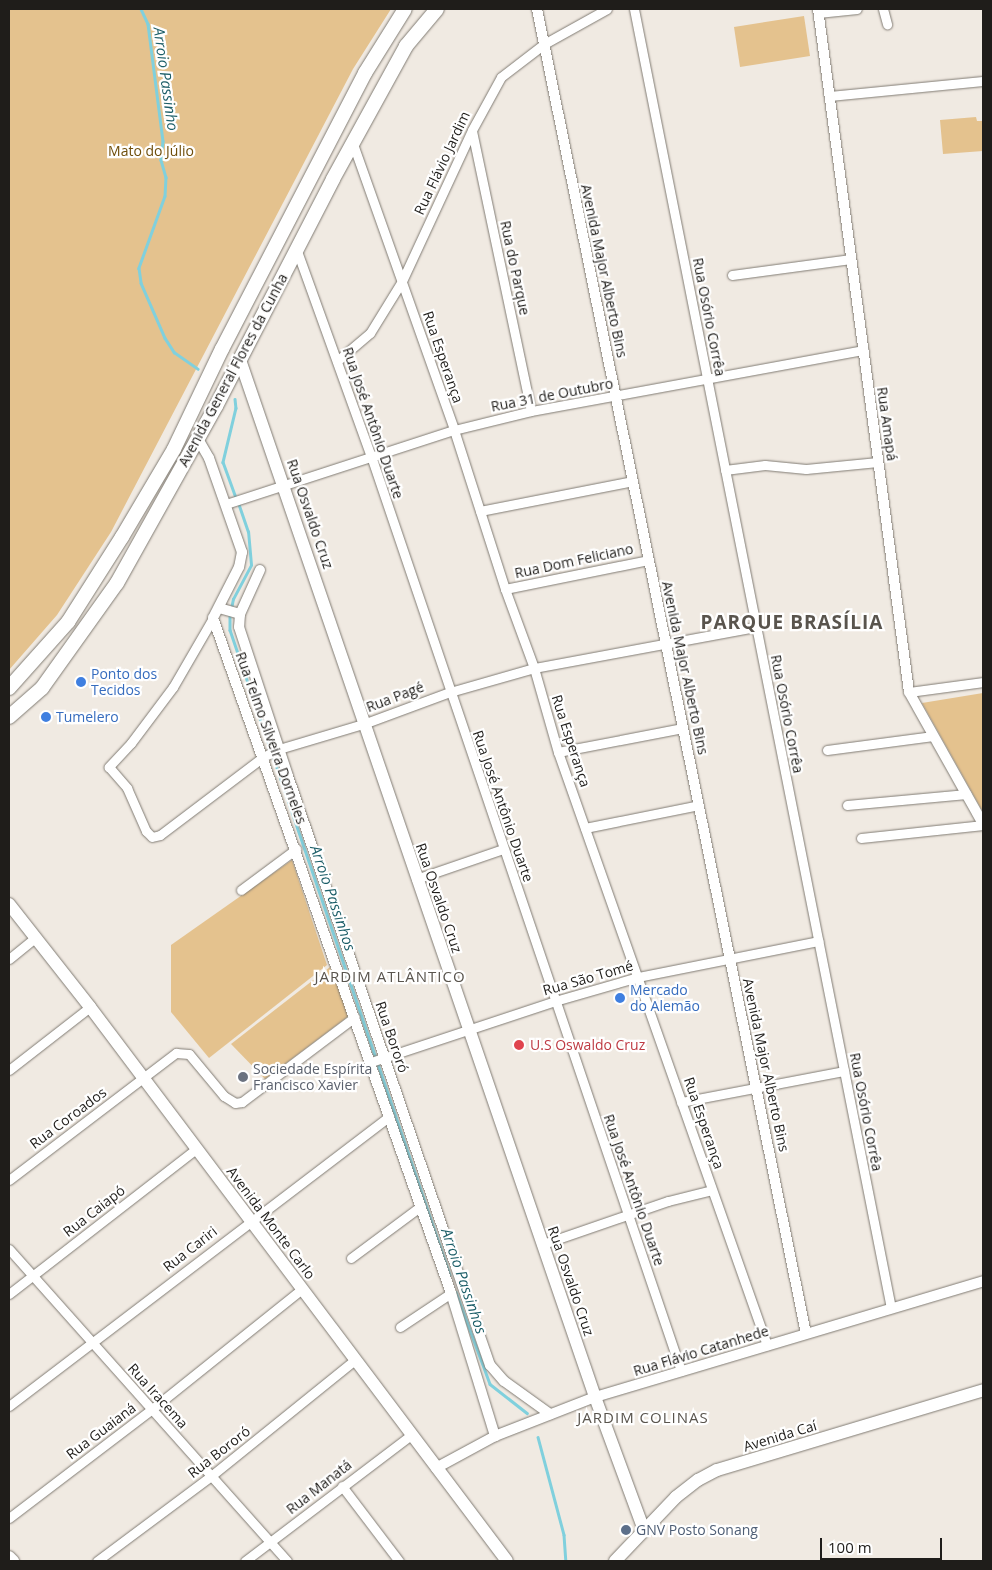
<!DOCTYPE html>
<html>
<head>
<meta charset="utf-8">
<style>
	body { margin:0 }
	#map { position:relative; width:992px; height:1570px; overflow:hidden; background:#f0eae2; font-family:"Open Sans",sans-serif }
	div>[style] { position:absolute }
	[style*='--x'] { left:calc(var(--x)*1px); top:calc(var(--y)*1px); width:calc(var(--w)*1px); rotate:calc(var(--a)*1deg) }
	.green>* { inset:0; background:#e4c28e }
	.stream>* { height:2.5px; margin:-1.25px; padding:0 1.25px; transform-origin:1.25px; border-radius:1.25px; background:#80d0dd }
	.roads { filter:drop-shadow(0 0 1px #807b73) drop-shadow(0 0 1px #807b73) }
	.minor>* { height:9px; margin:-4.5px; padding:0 4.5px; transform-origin:4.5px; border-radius:4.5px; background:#fff }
	.tertiary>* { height:10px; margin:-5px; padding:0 5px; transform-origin:5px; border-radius:5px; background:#fff }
	.secondary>* { height:12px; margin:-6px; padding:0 6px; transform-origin:6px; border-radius:6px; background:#fff }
	.primary>* { height:14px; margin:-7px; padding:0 7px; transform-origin:7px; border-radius:7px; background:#fff }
	.dots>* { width:14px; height:14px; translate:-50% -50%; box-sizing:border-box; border:2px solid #fff; border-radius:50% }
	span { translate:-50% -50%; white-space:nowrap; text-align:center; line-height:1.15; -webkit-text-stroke:4.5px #fff; paint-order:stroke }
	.park-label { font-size:14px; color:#6f4e0b }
	.street-label { font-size:14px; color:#1f1d1a }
	.shop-label { font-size:14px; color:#366cbe }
	.left { translate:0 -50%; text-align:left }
	.health-label { font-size:14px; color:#be3a42 }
	.worship-label { font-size:14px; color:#5b616d }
	.service-label { font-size:14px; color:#4e5e75 }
	.water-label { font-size:15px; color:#1c5e68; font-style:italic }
	.neighbourhood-label { font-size:15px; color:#59544d; letter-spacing:1px }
	.district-label { font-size:19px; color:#59544d; font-weight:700; letter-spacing:1px }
	.frame { position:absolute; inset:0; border:10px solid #1f1d1a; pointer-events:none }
	.scale { position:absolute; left:820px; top:1538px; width:122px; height:22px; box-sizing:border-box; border:2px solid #1f1d1a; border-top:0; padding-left:6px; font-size:15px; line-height:18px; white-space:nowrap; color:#1f1d1a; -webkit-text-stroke:4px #fff; paint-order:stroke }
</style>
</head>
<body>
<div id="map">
	<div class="green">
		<div style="clip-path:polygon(9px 9px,391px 9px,353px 69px,111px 532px,57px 615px,9px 670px)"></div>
		<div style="clip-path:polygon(804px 16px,810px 56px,740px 67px,734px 27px)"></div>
		<div style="clip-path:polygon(976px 117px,977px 121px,983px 121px,983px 151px,943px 154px,940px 120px)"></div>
		<div style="clip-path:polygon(983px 693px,983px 812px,922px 703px)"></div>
		<div style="clip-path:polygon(292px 860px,327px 965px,209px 1058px,171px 1012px,171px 945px)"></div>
		<div style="clip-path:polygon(330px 967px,350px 1015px,265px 1079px,231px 1044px)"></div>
	</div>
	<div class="stream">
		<div style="--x:141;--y:9;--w:17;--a:65"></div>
		<div style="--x:148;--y:24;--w:118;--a:82.7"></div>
		<div style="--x:163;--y:141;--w:19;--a:96"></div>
		<div style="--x:161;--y:160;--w:18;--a:74"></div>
		<div style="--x:166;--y:177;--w:19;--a:93"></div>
		<div style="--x:165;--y:196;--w:77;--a:109.9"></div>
		<div style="--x:139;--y:268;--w:15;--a:82"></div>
		<div style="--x:141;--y:283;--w:60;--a:66.4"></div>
		<div style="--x:165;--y:338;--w:17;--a:57"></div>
		<div style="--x:174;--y:352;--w:29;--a:35"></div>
		<div style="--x:235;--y:399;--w:9;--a:84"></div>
		<div style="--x:236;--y:408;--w:56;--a:103.5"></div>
		<div style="--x:223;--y:462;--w:38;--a:70"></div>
		<div style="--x:231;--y:609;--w:10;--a:-79"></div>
		<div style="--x:233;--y:599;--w:38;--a:-62"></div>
		<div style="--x:251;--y:565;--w:33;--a:-95"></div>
		<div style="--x:248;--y:532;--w:31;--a:-109"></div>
		<div style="--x:230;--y:614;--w:16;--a:90"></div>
		<div style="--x:230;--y:630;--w:681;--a:71.17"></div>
		<div style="--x:456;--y:1292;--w:98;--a:69.7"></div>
		<div style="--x:490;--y:1384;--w:47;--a:38.1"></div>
		<div style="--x:538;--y:1437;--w:101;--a:75.1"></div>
		<div style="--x:564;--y:1535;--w:26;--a:86"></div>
	</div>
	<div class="roads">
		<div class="minor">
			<div style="--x:634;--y:9;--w:1324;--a:78.81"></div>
			<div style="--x:883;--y:9;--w:16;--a:75"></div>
			<div style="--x:818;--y:13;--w:39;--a:-6"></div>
			<div style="--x:829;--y:96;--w:155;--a:-5.6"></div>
			<div style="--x:472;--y:131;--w:286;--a:78.1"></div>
			<div style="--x:353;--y:144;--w:303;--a:70.5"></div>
			<div style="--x:454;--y:430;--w:167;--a:72.2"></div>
			<div style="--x:505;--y:589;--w:84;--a:69.8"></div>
			<div style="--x:534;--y:668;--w:87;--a:74.1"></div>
			<div style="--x:558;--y:752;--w:629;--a:70.59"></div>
			<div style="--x:297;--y:251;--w:218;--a:70.2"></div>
			<div style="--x:371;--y:456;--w:966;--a:71.28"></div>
			<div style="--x:732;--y:275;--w:120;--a:-7.7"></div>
			<div style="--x:337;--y:361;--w:43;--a:-40.3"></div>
			<div style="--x:370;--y:333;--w:61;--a:-58.4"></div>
			<div style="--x:402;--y:281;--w:166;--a:-65.1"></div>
			<div style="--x:472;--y:130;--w:60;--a:-61.3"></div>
			<div style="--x:501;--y:77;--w:54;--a:-37.5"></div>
			<div style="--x:544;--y:44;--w:72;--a:-29.1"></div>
			<div style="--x:725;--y:470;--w:40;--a:-7.1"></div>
			<div style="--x:765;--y:465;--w:41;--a:5.6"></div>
			<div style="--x:806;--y:469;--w:72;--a:-5.6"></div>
			<div style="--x:226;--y:504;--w:240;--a:-18"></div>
			<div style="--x:454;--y:430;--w:79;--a:-13.9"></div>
			<div style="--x:531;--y:411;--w:338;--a:-10.4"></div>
			<div style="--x:480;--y:511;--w:156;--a:-11.1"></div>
			<div style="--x:505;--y:589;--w:147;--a:-11.4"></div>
			<div style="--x:213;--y:618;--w:80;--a:120.1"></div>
			<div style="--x:173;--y:687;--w:70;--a:126.9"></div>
			<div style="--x:131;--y:743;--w:33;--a:133"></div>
			<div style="--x:109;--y:767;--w:28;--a:49"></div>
			<div style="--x:127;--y:788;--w:47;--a:66.2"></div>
			<div style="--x:146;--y:831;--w:8;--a:45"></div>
			<div style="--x:152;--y:837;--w:8;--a:-14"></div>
			<div style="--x:160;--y:835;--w:129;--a:-37.1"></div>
			<div style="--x:263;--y:757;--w:18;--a:-27"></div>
			<div style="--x:279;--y:749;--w:91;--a:-16.6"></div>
			<div style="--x:366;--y:723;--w:90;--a:-20.3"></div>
			<div style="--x:450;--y:692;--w:87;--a:-15.9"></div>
			<div style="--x:534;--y:668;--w:226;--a:-10.5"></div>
			<div style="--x:909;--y:692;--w:75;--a:-7.7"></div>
			<div style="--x:827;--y:750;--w:107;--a:-7.5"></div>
			<div style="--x:558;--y:752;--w:127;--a:-10.9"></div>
			<div style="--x:847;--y:805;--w:120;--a:-5.3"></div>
			<div style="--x:585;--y:828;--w:116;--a:-11.4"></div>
			<div style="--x:861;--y:838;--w:123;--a:-6.1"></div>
			<div style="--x:416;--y:879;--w:92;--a:-19"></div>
			<div style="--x:241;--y:890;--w:69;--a:-36.7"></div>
			<div style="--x:9;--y:959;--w:32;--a:-39"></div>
			<div style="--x:371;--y:1062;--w:194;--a:-18.3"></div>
			<div style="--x:555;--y:1001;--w:86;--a:-16.1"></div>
			<div style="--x:638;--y:977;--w:184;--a:-11.3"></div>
			<div style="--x:9;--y:1070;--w:103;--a:-37.9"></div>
			<div style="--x:681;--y:1102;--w:166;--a:-10.8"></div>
			<div style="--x:9;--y:1180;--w:210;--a:-37.3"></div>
			<div style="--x:176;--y:1053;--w:13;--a:4"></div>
			<div style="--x:189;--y:1054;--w:55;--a:50.2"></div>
			<div style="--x:224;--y:1096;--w:13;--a:32"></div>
			<div style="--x:235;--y:1103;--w:7;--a:-8"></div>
			<div style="--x:242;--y:1102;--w:141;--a:-37"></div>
			<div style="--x:543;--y:1244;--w:132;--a:-19"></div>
			<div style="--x:668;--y:1201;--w:45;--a:-14"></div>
			<div style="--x:9;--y:1249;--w:418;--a:48.3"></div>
			<div style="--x:351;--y:1258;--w:87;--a:-36.6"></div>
			<div style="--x:9;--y:1294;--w:237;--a:-37.8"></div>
			<div style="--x:400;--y:1327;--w:61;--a:-33.7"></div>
			<div style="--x:9;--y:1406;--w:478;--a:-37.3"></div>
			<div style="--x:342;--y:1486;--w:94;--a:52.8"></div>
			<div style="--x:9;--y:1518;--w:180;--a:-37.3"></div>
			<div style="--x:152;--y:1409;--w:192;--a:-38.7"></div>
			<div style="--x:97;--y:1561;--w:142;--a:-36.7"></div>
			<div style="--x:211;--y:1476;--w:185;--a:-38.9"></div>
			<div style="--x:245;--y:1561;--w:208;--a:-37.2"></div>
		</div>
		<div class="tertiary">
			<div style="--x:537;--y:9;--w:1351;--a:78.52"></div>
			<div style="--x:818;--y:9;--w:689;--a:82.41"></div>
			<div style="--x:909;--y:692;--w:151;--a:60.7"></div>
			<div style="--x:198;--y:439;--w:22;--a:60"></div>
			<div style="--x:209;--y:458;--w:100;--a:70.7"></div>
			<div style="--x:242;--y:552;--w:15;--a:101"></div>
			<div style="--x:239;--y:567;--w:57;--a:117"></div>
			<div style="--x:213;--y:618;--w:716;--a:70.58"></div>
			<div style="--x:451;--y:1293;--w:150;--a:72.9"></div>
			<div style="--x:260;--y:570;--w:48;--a:114.4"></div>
			<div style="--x:240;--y:614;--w:13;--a:94"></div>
			<div style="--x:239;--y:627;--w:157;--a:71.8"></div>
			<div style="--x:288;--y:776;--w:519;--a:71.11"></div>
			<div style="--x:456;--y:1267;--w:104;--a:70.9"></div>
			<div style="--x:490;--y:1365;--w:21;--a:49"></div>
			<div style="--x:504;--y:1381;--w:57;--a:35.7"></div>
			<div style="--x:219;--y:608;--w:22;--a:16"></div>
			<div style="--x:436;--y:1468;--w:67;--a:-28.5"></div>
			<div style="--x:495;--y:1436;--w:107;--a:-21.3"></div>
			<div style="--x:595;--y:1397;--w:405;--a:-16.6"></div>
		</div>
		<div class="secondary">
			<div style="--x:240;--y:360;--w:1096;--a:71.1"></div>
			<div style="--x:595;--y:1397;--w:142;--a:69.8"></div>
			<div style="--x:9;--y:904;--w:131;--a:51.8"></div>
			<div style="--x:90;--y:1007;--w:693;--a:53.03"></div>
			<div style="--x:9;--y:1557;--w:6;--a:45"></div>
			<div style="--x:615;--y:1561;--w:88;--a:-46.4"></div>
			<div style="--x:676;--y:1497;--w:28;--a:-38"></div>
			<div style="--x:698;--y:1480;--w:21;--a:-28"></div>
			<div style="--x:717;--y:1470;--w:278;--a:-16.7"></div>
		</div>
		<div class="primary">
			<div style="--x:9;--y:688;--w:89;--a:-48.2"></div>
			<div style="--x:68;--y:622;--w:101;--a:-57.6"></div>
			<div style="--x:122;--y:537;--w:102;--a:-59.4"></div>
			<div style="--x:174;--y:449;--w:111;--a:-64.4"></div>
			<div style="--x:222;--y:349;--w:311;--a:-62.6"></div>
			<div style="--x:365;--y:73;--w:75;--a:-58"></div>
			<div style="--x:9;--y:717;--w:44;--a:-41.3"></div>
			<div style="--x:42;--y:688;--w:129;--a:-54.5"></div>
			<div style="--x:117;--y:583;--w:203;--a:-60.8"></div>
			<div style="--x:216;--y:406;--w:255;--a:-62.7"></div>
			<div style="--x:333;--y:179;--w:152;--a:-61.2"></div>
			<div style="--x:406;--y:46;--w:48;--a:-50"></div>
		</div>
	</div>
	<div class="dots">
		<div style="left:81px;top:682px;background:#3f7fe0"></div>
		<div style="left:46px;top:717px;background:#3f7fe0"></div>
		<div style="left:620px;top:998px;background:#3f7fe0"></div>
		<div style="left:519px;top:1045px;background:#e0444e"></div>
		<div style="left:243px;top:1077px;background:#6b7280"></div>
		<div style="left:626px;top:1530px;background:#5c6f8a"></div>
	</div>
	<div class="park-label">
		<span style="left:151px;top:151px">Mato do Júlio</span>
	</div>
	<div class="street-label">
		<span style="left:442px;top:163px;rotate:-65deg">Rua Flávio Jardim</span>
		<span style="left:515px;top:268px;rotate:78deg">Rua do Parque</span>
		<span style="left:604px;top:271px;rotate:78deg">Avenida Major Alberto Bins</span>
		<span style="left:709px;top:317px;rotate:79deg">Rua Osório Corrêa</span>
		<span style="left:443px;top:357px;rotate:71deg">Rua Esperança</span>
		<span style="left:233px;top:370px;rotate:-62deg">Avenida General Flores da Cunha</span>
		<span style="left:552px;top:395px;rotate:-11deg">Rua 31 de Outubro</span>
		<span style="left:373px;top:423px;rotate:71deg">Rua José Antônio Duarte</span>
		<span style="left:887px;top:424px;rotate:82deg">Rua Amapá</span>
		<span style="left:310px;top:514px;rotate:71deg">Rua Osvaldo Cruz</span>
		<span style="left:574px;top:561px;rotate:-12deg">Rua Dom Feliciano</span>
		<span style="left:685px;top:668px;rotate:78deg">Avenida Major Alberto Bins</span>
		<span style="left:395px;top:697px;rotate:-21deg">Rua Pagé</span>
		<span style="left:787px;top:714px;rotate:79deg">Rua Osório Corrêa</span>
		<span style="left:271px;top:738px;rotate:70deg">Rua Telmo Silveira Dorneles</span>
		<span style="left:571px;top:741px;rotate:72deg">Rua Esperança</span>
		<span style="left:503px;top:806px;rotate:71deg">Rua José Antônio Duarte</span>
		<span style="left:439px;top:898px;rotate:71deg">Rua Osvaldo Cruz</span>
		<span style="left:588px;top:978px;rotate:-16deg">Rua São Tomé</span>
		<span style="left:392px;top:1037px;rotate:71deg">Rua Bororó</span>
		<span style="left:766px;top:1065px;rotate:78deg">Avenida Major Alberto Bins</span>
		<span style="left:866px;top:1112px;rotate:79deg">Rua Osório Corrêa</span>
		<span style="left:68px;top:1118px;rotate:-37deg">Rua Coroados</span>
		<span style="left:704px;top:1123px;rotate:71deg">Rua Esperança</span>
		<span style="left:634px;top:1190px;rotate:71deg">Rua José Antônio Duarte</span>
		<span style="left:94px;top:1211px;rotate:-38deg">Rua Caiapó</span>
		<span style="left:271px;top:1223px;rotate:53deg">Avenida Monte Carlo</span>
		<span style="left:190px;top:1249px;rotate:-38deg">Rua Cariri</span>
		<span style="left:571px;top:1281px;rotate:71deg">Rua Osvaldo Cruz</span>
		<span style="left:701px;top:1351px;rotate:-17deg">Rua Flávio Catanhede</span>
		<span style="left:158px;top:1396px;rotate:48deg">Rua Iracema</span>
		<span style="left:101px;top:1431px;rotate:-37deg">Rua Guaianá</span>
		<span style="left:780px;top:1436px;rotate:-17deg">Avenida Caí</span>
		<span style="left:219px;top:1452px;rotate:-38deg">Rua Bororó</span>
		<span style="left:319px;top:1487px;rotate:-38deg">Rua Manatá</span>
	</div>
	<div class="shop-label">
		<span class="left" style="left:91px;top:682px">Ponto dos<br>Tecidos</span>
		<span class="left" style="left:56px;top:717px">Tumelero</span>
		<span class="left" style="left:630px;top:998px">Mercado<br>do Alemão</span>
	</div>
	<div class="health-label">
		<span class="left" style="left:530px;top:1045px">U.S Oswaldo Cruz</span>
	</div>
	<div class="worship-label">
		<span class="left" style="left:253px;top:1077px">Sociedade Espírita<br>Francisco Xavier</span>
	</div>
	<div class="service-label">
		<span class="left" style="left:636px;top:1530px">GNV Posto Sonang</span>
	</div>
	<div class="water-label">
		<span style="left:166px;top:79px;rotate:82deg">Arroio Passinho</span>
		<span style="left:333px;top:898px;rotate:71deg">Arroio Passinhos</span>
		<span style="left:464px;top:1281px;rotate:71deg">Arroio Passinhos</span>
	</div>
	<div class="neighbourhood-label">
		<span style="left:390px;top:977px">JARDIM ATLÂNTICO</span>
		<span style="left:643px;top:1418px">JARDIM COLINAS</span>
	</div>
	<div class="district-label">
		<span style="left:792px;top:623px">PARQUE BRASÍLIA</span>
	</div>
	<div class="frame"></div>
	<div class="scale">100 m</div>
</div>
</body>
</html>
